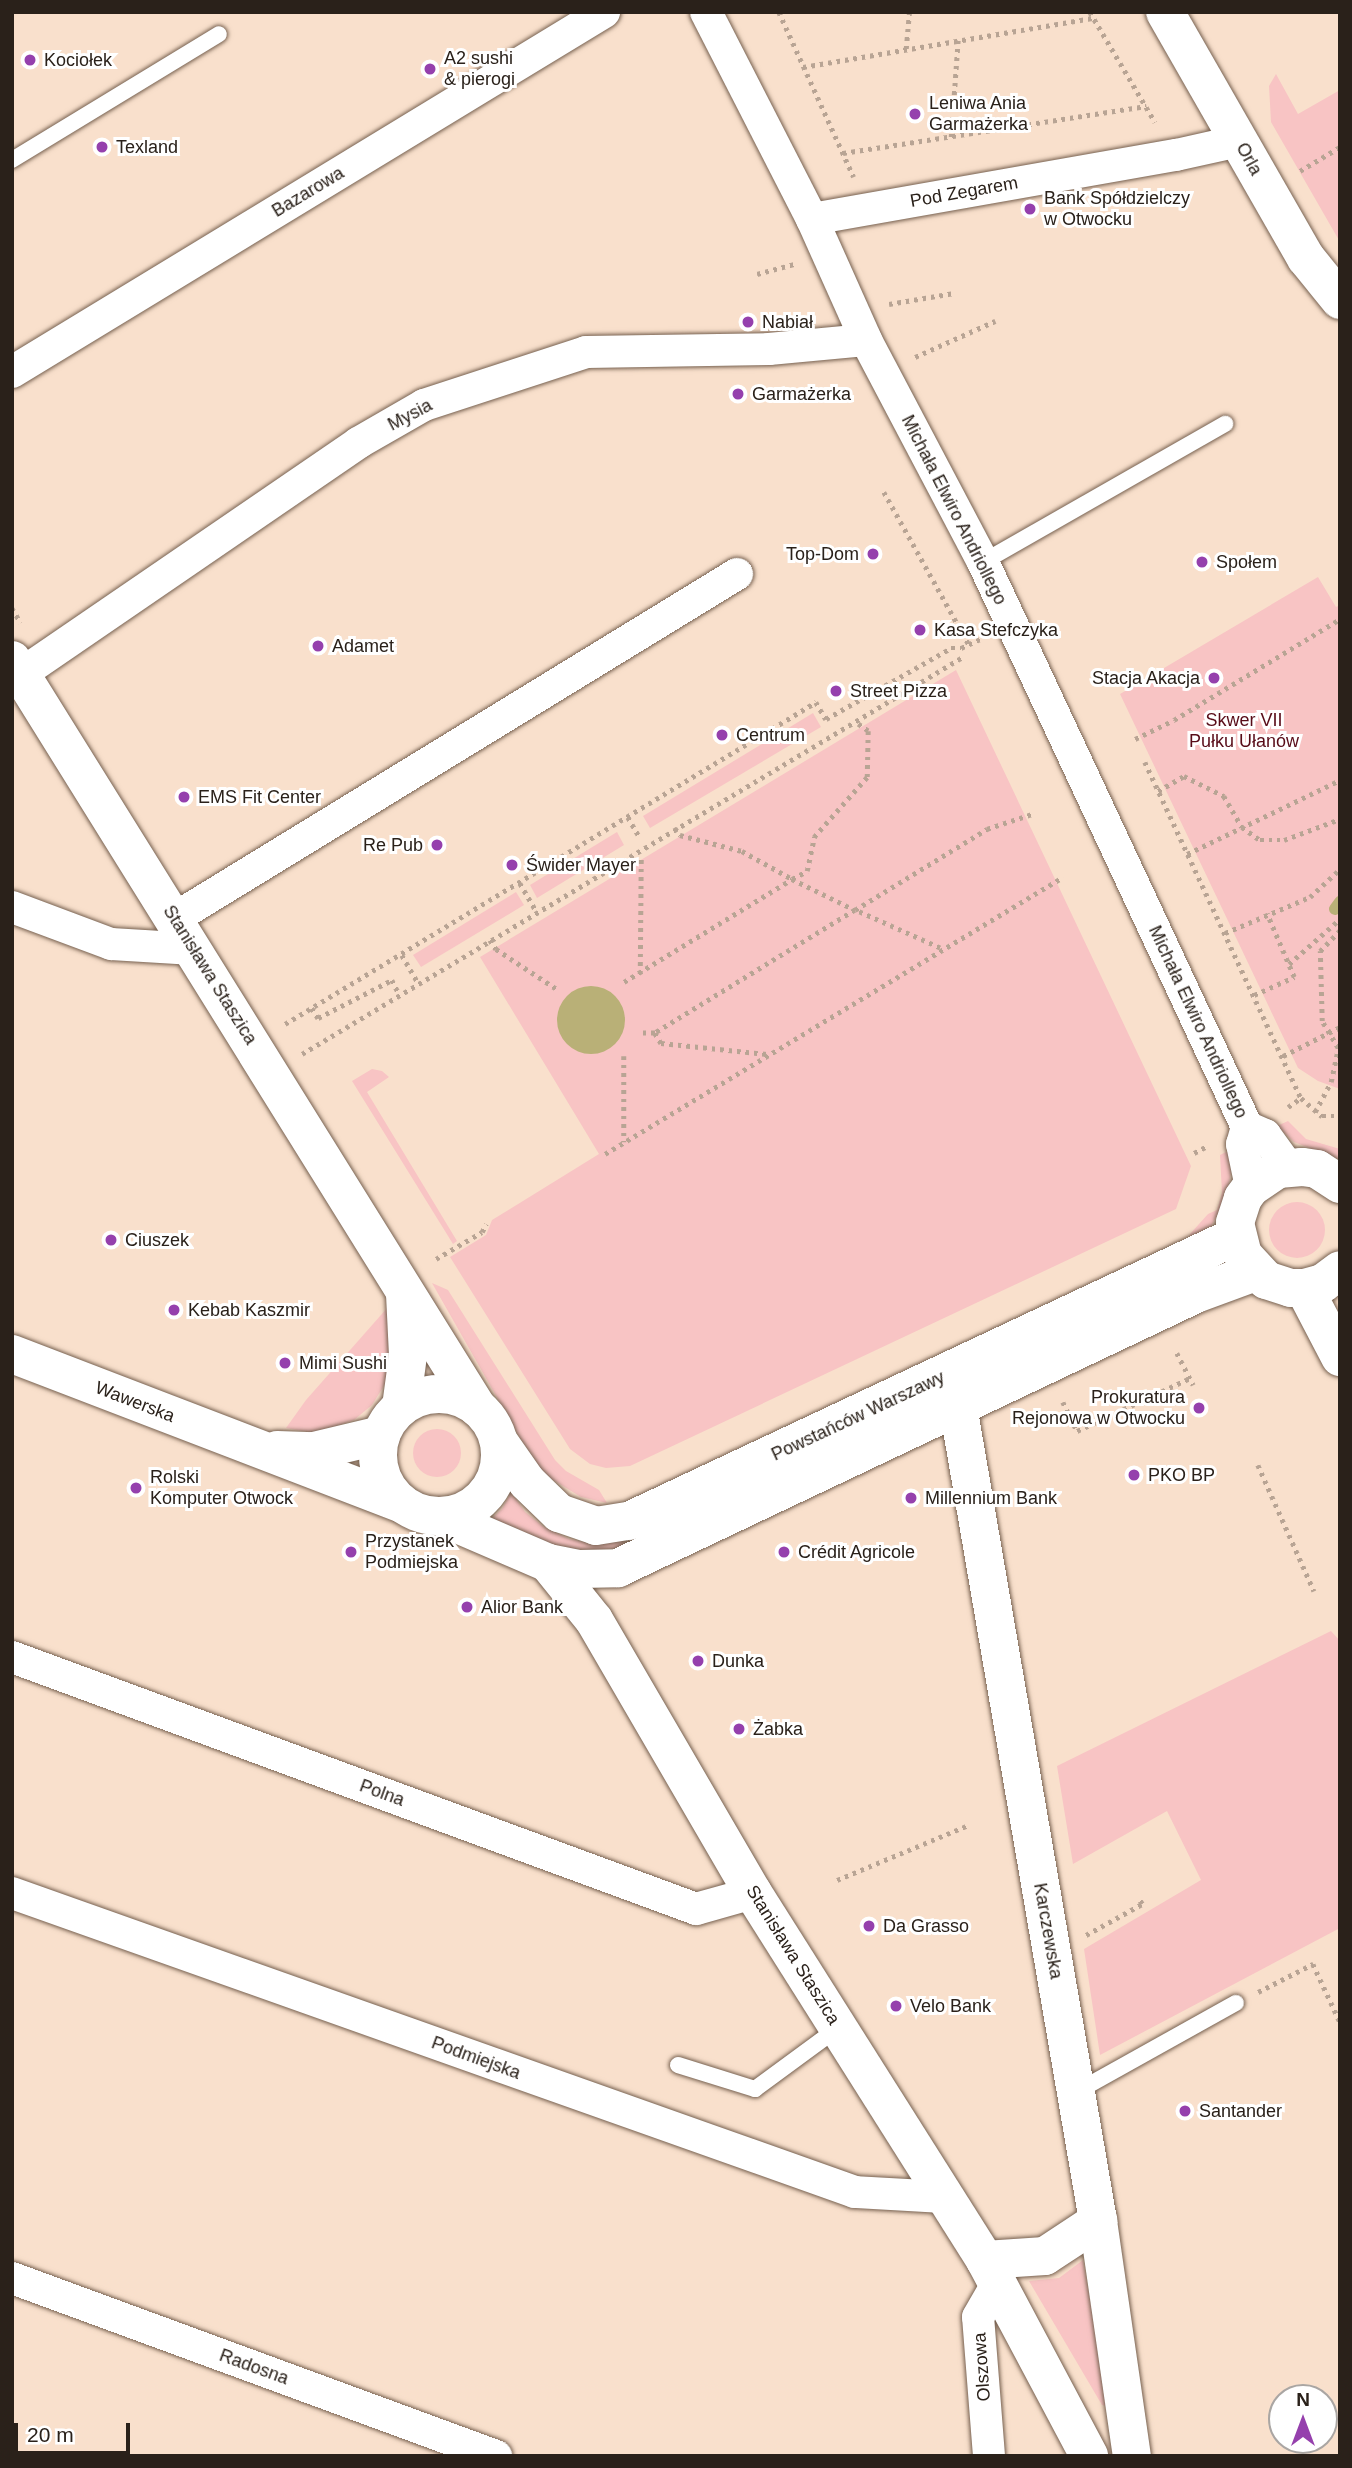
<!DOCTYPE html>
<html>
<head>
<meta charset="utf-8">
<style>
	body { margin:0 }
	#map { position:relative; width:1352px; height:2468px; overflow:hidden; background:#f9e0cc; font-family:Helvetica,sans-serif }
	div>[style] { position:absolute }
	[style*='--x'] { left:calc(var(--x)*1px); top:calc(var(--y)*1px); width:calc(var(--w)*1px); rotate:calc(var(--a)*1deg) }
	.green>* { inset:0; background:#f8c4c4 }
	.round { border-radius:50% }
	.water>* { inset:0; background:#b9b077 }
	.stream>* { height:12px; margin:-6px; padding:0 6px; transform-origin:6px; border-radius:6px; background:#b9b077 }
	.path>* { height:4.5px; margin-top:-2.25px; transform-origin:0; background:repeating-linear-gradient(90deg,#b8a494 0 3.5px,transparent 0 8.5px) }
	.roads { filter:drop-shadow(0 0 2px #76604f) drop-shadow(0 0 2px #76604f) }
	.lane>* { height:16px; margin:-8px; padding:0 8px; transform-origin:8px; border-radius:8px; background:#fff }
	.street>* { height:32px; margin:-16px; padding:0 16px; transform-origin:16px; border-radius:16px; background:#fff }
	.secondary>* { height:38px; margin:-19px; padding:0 19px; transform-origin:19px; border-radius:19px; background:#fff }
	.secondary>.ring { margin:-19px; padding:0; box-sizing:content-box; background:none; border:38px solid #fff; border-radius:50% }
	.dots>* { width:19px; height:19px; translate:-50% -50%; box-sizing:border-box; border:4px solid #fff; border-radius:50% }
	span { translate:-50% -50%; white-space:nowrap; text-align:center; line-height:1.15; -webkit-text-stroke:6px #fff; paint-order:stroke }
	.poi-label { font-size:18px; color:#2a211a }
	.left { translate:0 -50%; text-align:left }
	.right { translate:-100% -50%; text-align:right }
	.street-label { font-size:18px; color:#2a211a }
	.park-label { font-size:18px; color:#580c18 }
	.frame { position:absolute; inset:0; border:14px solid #2a211a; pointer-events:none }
	.north { position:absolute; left:1268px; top:2384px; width:70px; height:70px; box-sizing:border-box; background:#fff; border:2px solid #aaa6a3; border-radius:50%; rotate:0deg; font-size:19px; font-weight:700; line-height:28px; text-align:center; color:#2a211a }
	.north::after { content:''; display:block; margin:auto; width:24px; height:32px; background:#9540ad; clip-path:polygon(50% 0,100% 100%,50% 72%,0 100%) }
	.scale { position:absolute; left:14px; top:2423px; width:116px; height:32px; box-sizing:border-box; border:4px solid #2a211a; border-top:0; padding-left:9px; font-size:21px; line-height:24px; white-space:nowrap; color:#2a211a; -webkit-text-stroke:5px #fff; paint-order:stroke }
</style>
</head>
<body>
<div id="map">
	<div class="green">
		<div style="clip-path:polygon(1276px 74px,1298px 114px,1340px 90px,1340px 242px,1271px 122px,1269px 86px)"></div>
		<div style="clip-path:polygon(1318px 577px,1336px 607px,1340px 605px,1340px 1089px,1318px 1081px,1298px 1068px,1120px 694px)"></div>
		<div style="clip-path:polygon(956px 670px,1191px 1166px,1176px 1209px,630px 1466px,606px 1468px,590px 1464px,570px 1449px,450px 1257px,486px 1235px,492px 1220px,599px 1154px,480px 957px)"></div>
		<div style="clip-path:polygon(813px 713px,821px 727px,650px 828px,643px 816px)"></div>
		<div style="clip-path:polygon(617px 832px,624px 845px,537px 898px,530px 885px)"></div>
		<div style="clip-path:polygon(516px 892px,524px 905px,421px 967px,413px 955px)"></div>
		<div style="clip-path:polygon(372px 1069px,382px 1071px,389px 1077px,367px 1092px,457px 1241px,453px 1244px,352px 1081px)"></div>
		<div style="clip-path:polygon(1288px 1121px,1306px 1139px,1340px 1149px,1340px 1160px,1294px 1142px,1277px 1126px)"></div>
		<div style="clip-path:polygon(1228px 1151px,1231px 1172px,1228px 1189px,1218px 1214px,1210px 1228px,1189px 1242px,1190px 1234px,1208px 1214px,1217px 1210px,1222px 1193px,1220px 1155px)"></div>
		<div class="round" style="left:1269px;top:1202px;width:56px;height:56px"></div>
		<div style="clip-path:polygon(432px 1283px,448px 1290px,555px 1460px,566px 1471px,599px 1490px,607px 1503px,581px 1497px,545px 1475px,520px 1438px)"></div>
		<div style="clip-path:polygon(388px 1307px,390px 1376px,372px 1405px,354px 1420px,328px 1429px,314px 1433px,286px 1428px,306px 1400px)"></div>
		<div class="round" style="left:413px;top:1429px;width:48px;height:48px"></div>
		<div style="clip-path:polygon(511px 1492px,525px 1512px,544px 1527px,569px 1539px,594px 1544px,623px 1540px,624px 1547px,583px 1552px,557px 1547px,489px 1521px,502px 1509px)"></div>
		<div style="clip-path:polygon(1331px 1631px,1340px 1641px,1340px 1928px,1100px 2055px,1084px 1949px,1201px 1880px,1167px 1811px,1073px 1864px,1057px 1766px)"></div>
		<div style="clip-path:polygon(1083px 2260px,1109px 2407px,1102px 2405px,1029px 2281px,1059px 2278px)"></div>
	</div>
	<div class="water">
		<div class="round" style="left:557px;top:986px;width:68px;height:68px"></div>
	</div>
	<div class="stream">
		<div style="--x:1335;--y:909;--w:9;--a:-54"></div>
	</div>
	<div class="path">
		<div style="--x:779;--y:12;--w:181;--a:65.6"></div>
		<div style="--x:1090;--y:12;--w:128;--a:59.4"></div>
		<div style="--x:906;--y:49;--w:37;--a:-85"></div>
		<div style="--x:803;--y:67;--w:295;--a:-9.6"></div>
		<div style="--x:951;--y:137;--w:97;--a:-85.9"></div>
		<div style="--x:843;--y:153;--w:307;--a:-8.8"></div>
		<div style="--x:1300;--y:171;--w:47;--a:-31"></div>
		<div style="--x:757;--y:274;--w:39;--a:-15"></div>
		<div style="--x:889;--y:304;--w:66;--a:-9.6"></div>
		<div style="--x:915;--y:357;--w:88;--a:-24.2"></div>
		<div style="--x:884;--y:492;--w:175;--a:60.9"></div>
		<div style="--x:12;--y:608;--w:17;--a:59"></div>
		<div style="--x:1135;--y:739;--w:43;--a:-26"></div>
		<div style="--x:1174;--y:720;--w:194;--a:-31.3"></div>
		<div style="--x:1145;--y:762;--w:370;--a:65.1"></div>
		<div style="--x:1301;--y:1098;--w:28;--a:41"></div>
		<div style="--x:1322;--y:1116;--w:18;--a:0"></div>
		<div style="--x:1158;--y:791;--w:30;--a:-30"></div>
		<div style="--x:1184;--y:776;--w:45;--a:26.6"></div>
		<div style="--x:1224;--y:796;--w:36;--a:60"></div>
		<div style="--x:1242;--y:827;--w:22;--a:36"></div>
		<div style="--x:1260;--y:840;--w:24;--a:0"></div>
		<div style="--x:1284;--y:840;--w:60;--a:-20.6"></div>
		<div style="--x:628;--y:817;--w:22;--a:60"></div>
		<div style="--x:675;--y:828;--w:9;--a:54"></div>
		<div style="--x:680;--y:835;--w:64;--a:14.5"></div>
		<div style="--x:742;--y:851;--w:57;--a:29.2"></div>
		<div style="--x:792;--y:879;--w:17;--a:-28"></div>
		<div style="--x:807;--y:871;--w:35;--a:-78"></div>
		<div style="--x:814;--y:837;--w:80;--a:-48.5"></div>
		<div style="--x:867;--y:777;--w:46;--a:-88.8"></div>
		<div style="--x:868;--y:731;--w:12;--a:-145"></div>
		<div style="--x:1187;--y:854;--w:170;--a:-25.8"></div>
		<div style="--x:520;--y:883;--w:34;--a:60"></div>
		<div style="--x:1225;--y:933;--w:92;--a:-23"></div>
		<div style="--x:1310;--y:897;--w:41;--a:-43"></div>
		<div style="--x:490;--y:940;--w:11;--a:56"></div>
		<div style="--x:496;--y:949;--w:73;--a:33.3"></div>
		<div style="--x:940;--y:948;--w:93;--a:-155.9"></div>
		<div style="--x:855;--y:910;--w:155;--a:-31.5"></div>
		<div style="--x:987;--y:829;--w:47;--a:-18.4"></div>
		<div style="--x:402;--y:955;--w:32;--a:60"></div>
		<div style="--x:1289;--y:964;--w:68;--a:-41.4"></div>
		<div style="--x:640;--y:974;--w:115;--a:-89.5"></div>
		<div style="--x:624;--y:982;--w:197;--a:-31.5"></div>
		<div style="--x:792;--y:879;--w:70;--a:26.2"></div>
		<div style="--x:855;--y:910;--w:235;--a:148.4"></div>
		<div style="--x:655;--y:1033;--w:16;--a:180"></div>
		<div style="--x:1254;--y:995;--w:44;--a:-24.2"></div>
		<div style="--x:1294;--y:977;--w:69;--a:-113.2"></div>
		<div style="--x:312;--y:1008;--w:12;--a:59"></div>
		<div style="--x:318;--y:1018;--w:83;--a:-27.2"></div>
		<div style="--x:392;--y:980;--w:16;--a:63"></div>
		<div style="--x:285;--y:1024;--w:621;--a:-31.23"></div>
		<div style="--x:816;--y:702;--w:20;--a:60"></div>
		<div style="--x:826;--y:719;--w:144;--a:-29.6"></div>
		<div style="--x:951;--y:648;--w:10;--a:0"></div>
		<div style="--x:961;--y:648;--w:23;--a:-25"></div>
		<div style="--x:655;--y:1033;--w:12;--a:59"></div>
		<div style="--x:661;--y:1043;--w:107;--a:5.9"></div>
		<div style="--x:302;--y:1054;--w:769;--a:-31"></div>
		<div style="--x:624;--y:1056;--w:86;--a:90"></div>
		<div style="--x:1283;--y:1056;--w:64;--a:-27"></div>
		<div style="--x:1288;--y:1107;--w:16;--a:-35"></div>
		<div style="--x:1315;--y:1112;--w:34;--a:-62"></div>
		<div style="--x:1331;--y:1082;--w:35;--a:-78"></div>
		<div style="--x:1338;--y:1048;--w:31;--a:-121"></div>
		<div style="--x:1322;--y:1021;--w:70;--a:-91.6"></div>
		<div style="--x:1320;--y:951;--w:29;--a:-46"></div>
		<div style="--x:1194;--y:1153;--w:15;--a:-28"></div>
		<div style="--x:605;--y:1154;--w:535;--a:-31.17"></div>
		<div style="--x:436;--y:1259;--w:53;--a:-30.4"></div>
		<div style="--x:482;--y:1232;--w:9;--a:-63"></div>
		<div style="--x:1177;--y:1353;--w:36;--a:63"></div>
		<div style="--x:1063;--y:1402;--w:32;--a:64"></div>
		<div style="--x:1077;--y:1431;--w:125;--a:-25.1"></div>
		<div style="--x:1258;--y:1465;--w:138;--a:66"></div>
		<div style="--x:837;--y:1880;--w:140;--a:-22.7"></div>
		<div style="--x:1086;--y:1935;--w:64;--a:-29"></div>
		<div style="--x:1142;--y:1904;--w:6;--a:-121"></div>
		<div style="--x:1258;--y:1992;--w:62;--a:-27"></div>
		<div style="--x:1313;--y:1964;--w:64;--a:65"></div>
	</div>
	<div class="roads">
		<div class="lane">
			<div style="--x:12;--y:160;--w:242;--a:-31.3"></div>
			<div style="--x:983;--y:562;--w:279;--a:-29.7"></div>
			<div style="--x:678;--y:2065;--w:81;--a:17.3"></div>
			<div style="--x:755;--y:2089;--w:103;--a:-36.3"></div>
			<div style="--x:1076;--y:2092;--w:183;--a:-29.1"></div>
		</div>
		<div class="street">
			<div style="--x:706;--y:12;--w:233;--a:62.9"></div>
			<div style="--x:812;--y:219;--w:133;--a:65.9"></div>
			<div style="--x:866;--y:340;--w:251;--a:62.2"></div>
			<div style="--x:983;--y:562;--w:624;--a:64.96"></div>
			<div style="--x:1247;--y:1127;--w:20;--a:24"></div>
			<div style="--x:1265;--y:1135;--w:39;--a:54"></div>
			<div style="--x:812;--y:219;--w:370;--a:-10"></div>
			<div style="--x:1176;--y:155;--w:65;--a:-12.5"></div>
			<div style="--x:12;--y:372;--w:693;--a:-31.3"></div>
			<div style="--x:21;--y:674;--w:409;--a:-34.4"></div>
			<div style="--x:358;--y:443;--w:76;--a:-29.9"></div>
			<div style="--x:424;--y:405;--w:170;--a:-18.1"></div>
			<div style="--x:586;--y:352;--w:183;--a:-0.9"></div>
			<div style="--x:769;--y:349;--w:97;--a:-5.3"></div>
			<div style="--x:12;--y:907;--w:106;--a:20.5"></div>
			<div style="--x:111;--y:944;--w:83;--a:3.4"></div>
			<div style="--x:175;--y:918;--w:659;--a:-31.47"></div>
			<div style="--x:1247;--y:1127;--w:18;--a:106"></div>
			<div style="--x:1242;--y:1144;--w:44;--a:78.2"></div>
			<div style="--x:12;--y:1657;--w:729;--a:20.22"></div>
			<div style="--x:696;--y:1909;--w:59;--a:-15.7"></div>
			<div style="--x:12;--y:1893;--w:894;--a:19.53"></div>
			<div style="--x:855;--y:2192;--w:90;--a:3.2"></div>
			<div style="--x:12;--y:2278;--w:516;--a:20.19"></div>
			<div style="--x:989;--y:2456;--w:139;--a:-94.5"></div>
			<div style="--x:978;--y:2317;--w:39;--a:-60"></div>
		</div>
		<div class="secondary">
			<div style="--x:1165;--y:12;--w:284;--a:60.2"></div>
			<div style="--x:1306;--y:258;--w:54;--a:51"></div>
			<div style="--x:12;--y:660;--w:880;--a:58.1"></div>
			<div style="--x:1340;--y:1184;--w:27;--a:-147"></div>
			<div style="--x:1317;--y:1169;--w:15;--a:-172"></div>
			<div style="--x:1302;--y:1167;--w:24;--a:175"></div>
			<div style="--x:1278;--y:1169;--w:32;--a:146"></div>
			<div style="--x:1251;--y:1187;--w:14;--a:126"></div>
			<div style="--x:1243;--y:1198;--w:26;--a:108"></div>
			<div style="--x:1235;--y:1223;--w:33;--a:76"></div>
			<div style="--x:1243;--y:1255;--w:34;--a:47"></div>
			<div style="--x:1266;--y:1280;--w:26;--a:18"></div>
			<div style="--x:1291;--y:1288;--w:13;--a:0"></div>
			<div style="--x:1304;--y:1288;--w:20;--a:-15"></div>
			<div style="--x:1323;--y:1283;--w:21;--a:-37"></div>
			<div style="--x:1304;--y:1288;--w:78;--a:62.4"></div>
			<div style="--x:12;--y:1354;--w:417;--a:21"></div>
			<div class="ring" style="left:378px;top:1394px;width:84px;height:84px"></div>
			<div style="--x:958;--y:1406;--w:827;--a:80.25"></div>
			<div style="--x:1098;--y:2221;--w:237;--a:81.8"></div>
			<div style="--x:401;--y:1407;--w:52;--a:-82.3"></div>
			<div style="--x:408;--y:1355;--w:61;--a:-92.8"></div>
			<div style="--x:499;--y:1442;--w:49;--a:55"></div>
			<div style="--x:527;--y:1482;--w:45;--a:44.1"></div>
			<div style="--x:559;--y:1513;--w:39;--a:19"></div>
			<div style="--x:596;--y:1526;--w:33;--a:-9"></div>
			<div style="--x:629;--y:1521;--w:671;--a:-25.15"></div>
			<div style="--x:277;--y:1450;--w:37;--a:2"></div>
			<div style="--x:314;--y:1451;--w:69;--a:-13.4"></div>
			<div style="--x:439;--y:1516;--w:119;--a:23.3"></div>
			<div style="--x:548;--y:1563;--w:73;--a:51.1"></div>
			<div style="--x:594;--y:1620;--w:316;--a:59.8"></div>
			<div style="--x:753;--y:1893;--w:434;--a:57.7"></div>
			<div style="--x:985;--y:2260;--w:222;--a:62"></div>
			<div style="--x:548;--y:1563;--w:32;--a:11"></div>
			<div style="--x:579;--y:1569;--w:39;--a:-1"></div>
			<div style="--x:618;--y:1568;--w:642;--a:-25.37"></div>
			<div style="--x:1198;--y:1293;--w:61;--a:-20.2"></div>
			<div style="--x:985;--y:2260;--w:60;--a:-3.8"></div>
			<div style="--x:1045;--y:2256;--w:64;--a:-33.4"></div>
		</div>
	</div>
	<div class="dots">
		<div style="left:30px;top:60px;background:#9540ad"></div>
		<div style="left:430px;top:69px;background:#9540ad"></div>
		<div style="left:915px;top:114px;background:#9540ad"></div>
		<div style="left:102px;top:147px;background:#9540ad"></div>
		<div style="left:1030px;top:209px;background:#9540ad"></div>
		<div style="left:748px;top:322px;background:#9540ad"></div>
		<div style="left:738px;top:394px;background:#9540ad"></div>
		<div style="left:873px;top:554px;background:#9540ad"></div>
		<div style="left:1202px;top:562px;background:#9540ad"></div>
		<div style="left:920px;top:630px;background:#9540ad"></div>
		<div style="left:318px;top:646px;background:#9540ad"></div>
		<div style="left:1214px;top:678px;background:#9540ad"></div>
		<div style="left:836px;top:691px;background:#9540ad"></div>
		<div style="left:722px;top:735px;background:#9540ad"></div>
		<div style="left:184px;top:797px;background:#9540ad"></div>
		<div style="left:437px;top:845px;background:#9540ad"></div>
		<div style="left:512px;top:865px;background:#9540ad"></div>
		<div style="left:111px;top:1240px;background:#9540ad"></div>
		<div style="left:174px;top:1310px;background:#9540ad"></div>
		<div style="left:285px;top:1363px;background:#9540ad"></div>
		<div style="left:1199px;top:1408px;background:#9540ad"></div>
		<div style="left:1134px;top:1475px;background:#9540ad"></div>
		<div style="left:136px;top:1488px;background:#9540ad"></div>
		<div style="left:911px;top:1498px;background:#9540ad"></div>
		<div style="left:351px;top:1552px;background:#9540ad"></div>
		<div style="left:784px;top:1552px;background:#9540ad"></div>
		<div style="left:467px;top:1607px;background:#9540ad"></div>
		<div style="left:698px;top:1661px;background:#9540ad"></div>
		<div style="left:739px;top:1729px;background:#9540ad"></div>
		<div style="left:869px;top:1926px;background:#9540ad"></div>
		<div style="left:896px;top:2006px;background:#9540ad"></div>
		<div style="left:1185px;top:2111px;background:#9540ad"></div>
	</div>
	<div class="poi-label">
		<span class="left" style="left:444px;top:69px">A2 sushi<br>&amp; pierogi</span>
		<span class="left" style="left:44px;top:60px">Kociołek</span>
		<span class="left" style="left:929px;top:114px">Leniwa Ania<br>Garmażerka</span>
		<span class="left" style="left:116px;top:147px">Texland</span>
		<span class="left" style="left:1044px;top:209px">Bank Spółdzielczy<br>w Otwocku</span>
		<span class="left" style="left:762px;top:322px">Nabiał</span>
		<span class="left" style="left:752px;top:394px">Garmażerka</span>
		<span class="right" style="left:859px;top:554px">Top-Dom</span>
		<span class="left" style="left:1216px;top:562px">Społem</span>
		<span class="left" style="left:934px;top:630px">Kasa Stefczyka</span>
		<span class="left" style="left:332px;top:646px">Adamet</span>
		<span class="right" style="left:1200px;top:678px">Stacja Akacja</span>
		<span class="left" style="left:850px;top:691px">Street Pizza</span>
		<span class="left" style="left:736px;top:735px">Centrum</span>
		<span class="left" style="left:198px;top:797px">EMS Fit Center</span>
		<span class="right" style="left:423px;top:845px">Re Pub</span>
		<span class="left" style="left:526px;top:865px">Świder Mayer</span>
		<span class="left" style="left:125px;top:1240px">Ciuszek</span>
		<span class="left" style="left:188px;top:1310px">Kebab Kaszmir</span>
		<span class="left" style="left:299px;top:1363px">Mimi Sushi</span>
		<span class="right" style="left:1185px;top:1408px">Prokuratura<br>Rejonowa w Otwocku</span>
		<span class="left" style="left:1148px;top:1475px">PKO BP</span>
		<span class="left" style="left:150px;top:1488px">Rolski<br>Komputer Otwock</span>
		<span class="left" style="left:925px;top:1498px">Millennium Bank</span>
		<span class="left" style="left:365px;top:1552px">Przystanek<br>Podmiejska</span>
		<span class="left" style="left:798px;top:1552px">Crédit Agricole</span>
		<span class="left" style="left:481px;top:1607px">Alior Bank</span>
		<span class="left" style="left:712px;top:1661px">Dunka</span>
		<span class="left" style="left:753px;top:1729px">Żabka</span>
		<span class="left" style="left:883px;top:1926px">Da Grasso</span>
		<span class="left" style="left:910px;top:2006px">Velo Bank</span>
		<span class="left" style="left:1199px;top:2111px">Santander</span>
	</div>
	<div class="street-label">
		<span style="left:1249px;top:159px;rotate:61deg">Orla</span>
		<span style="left:308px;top:192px;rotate:-31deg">Bazarowa</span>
		<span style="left:964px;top:192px;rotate:-10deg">Pod Zegarem</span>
		<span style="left:410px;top:415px;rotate:-28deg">Mysia</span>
		<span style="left:954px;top:510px;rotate:63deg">Michała Elwiro Andriollego</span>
		<span style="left:210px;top:975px;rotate:58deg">Stanisława Staszica</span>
		<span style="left:1198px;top:1022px;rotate:65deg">Michała Elwiro Andriollego</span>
		<span style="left:135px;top:1402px;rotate:21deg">Wawerska</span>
		<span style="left:858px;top:1416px;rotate:-25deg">Powstańców Warszawy</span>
		<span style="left:382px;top:1793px;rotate:20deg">Polna</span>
		<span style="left:1048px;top:1931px;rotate:80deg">Karczewska</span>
		<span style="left:793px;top:1955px;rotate:58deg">Stanisława Staszica</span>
		<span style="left:476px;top:2058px;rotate:20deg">Podmiejska</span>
		<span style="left:254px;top:2367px;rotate:20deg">Radosna</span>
		<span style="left:982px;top:2367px;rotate:-94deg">Olszowa</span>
	</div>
	<div class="park-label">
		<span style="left:1244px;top:731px">Skwer VII<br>Pułku Ułanów</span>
	</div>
	<div class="frame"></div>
	<div class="north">N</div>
	<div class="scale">20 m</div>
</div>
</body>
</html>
